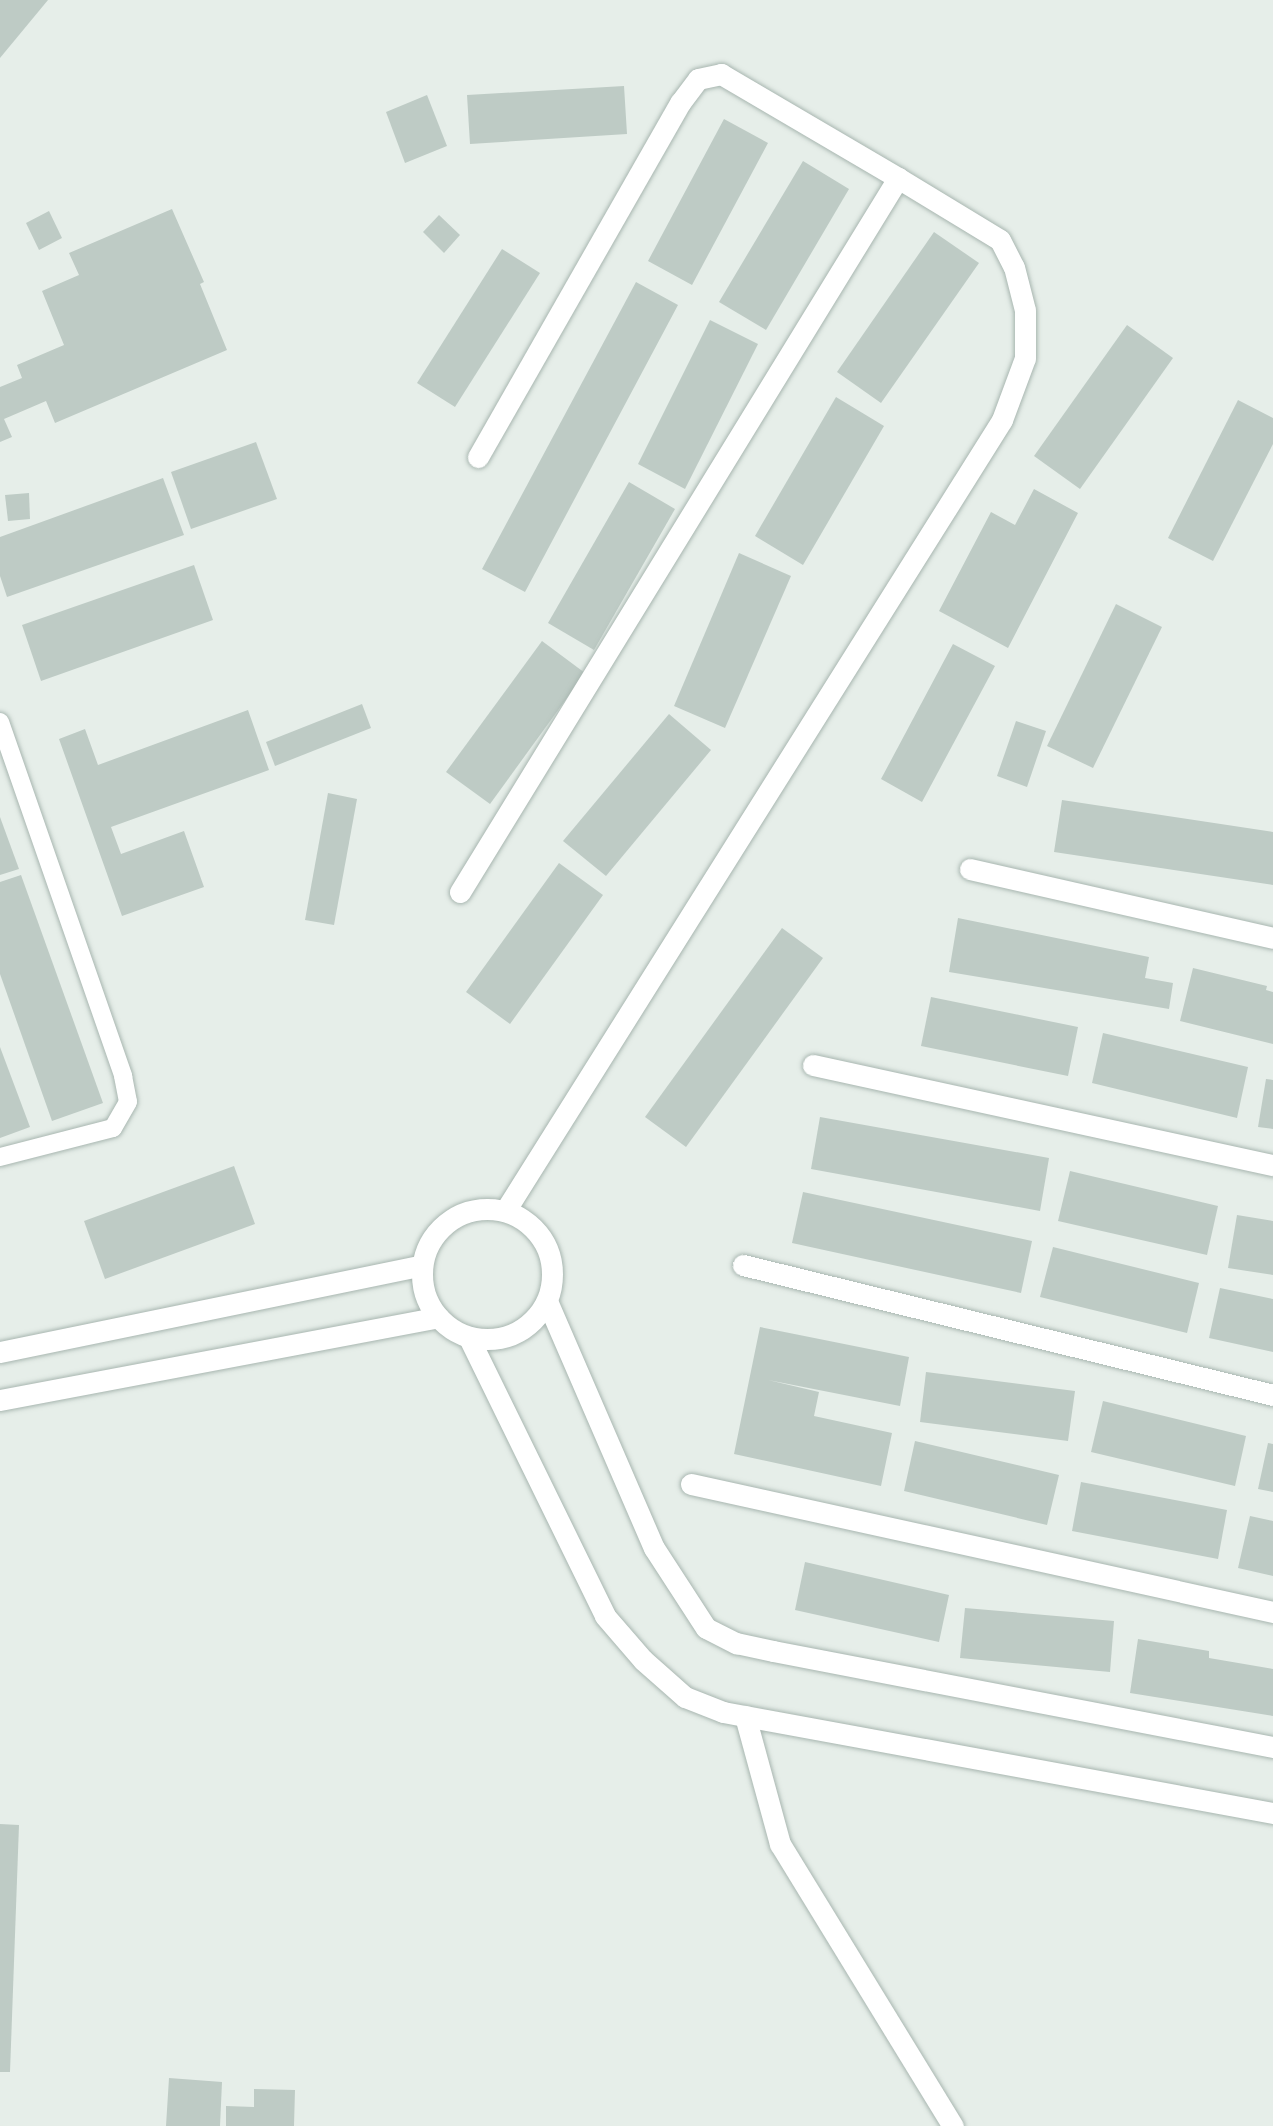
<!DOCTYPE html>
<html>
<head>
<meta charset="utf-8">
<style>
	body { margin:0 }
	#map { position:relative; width:1273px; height:2126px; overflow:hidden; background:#e6eee9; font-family:Barlow,sans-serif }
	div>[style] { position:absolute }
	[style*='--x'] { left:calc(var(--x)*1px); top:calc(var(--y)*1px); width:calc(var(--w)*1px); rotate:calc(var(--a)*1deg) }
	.building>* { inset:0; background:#becbc5 }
	.roads { filter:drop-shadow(0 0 2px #a8b6b0) drop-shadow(0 0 2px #a8b6b0) }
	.service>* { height:18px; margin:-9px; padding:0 9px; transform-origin:9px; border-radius:9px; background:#fff }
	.minor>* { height:21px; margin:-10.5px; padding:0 10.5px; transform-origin:10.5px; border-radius:10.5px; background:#fff }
	.minor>.ring { margin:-10.5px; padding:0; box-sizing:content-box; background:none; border:21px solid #fff; border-radius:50% }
	span { translate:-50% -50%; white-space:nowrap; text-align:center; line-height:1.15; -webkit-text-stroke:5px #f6faf8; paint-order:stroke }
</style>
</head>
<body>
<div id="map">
	<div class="building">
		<div style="clip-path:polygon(0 0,48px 0,0 58px)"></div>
		<div style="clip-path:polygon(624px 86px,627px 134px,470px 144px,467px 95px)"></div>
		<div style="clip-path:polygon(427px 95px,447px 146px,405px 163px,386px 112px)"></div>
		<div style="clip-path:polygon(724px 119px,768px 143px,692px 285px,648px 261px)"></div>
		<div style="clip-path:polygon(803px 161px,849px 189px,766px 330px,719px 302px)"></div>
		<div style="clip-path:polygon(172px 209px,204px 282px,200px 284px,227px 350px,55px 423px,46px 401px,4px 419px,12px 437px,0 442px,0 387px,22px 378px,17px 365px,64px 345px,42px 291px,79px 275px,69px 253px)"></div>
		<div style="clip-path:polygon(49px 211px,62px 238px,39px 250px,26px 223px)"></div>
		<div style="clip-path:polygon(439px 215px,460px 235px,444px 253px,423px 232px)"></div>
		<div style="clip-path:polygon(934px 232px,979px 263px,881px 403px,837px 372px)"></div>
		<div style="clip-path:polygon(502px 249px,540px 273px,455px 407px,417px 383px)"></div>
		<div style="clip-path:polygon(636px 282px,678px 305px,525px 592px,482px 569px)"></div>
		<div style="clip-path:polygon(710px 320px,758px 344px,685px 489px,638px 464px)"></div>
		<div style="clip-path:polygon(1127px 325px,1173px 358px,1080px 489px,1034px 456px)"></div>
		<div style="clip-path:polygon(836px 397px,884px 426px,803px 565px,755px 536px)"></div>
		<div style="clip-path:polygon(1238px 400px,1273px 418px,1273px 444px,1213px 561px,1168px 538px)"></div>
		<div style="clip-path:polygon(256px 442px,277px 499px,191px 529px,171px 472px)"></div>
		<div style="clip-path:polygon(163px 478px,184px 535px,7px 597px,0 576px,0 537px)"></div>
		<div style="clip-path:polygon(629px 482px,675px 509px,594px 650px,548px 623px)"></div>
		<div style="clip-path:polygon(1034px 489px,1078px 513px,1008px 648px,939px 611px,991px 512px,1015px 525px)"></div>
		<div style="clip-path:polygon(29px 493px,30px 519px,8px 521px,5px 495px)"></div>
		<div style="clip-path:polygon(739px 553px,791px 576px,725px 728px,674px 706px)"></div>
		<div style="clip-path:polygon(194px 565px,213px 620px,41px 681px,22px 625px)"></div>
		<div style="clip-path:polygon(1116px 604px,1162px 627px,1093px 768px,1047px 746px)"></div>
		<div style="clip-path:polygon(542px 641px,585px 673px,490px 804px,446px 772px)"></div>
		<div style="clip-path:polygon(953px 644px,995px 666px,922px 802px,881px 779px)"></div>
		<div style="clip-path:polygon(362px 704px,371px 728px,275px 766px,266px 742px)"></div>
		<div style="clip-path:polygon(248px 710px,269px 770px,111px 827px,121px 854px,184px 831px,204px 887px,122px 916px,59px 739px,85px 729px,98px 765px)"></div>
		<div style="clip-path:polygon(669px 714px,711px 750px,606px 876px,563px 841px)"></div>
		<div style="clip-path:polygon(1016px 721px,1046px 731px,1027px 787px,997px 776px)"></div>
		<div style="clip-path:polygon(328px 793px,357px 799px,334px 925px,305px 920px)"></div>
		<div style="clip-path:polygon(1062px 800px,1273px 832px,1273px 885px,1054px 852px)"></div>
		<div style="clip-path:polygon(0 817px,19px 869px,0 875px)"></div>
		<div style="clip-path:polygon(559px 863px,603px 895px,510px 1024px,466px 992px)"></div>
		<div style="clip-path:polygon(21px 875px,103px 1103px,52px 1121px,0 974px,0 882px)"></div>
		<div style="clip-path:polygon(958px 918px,1149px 957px,1145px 978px,1173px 983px,1169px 1009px,949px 972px)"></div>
		<div style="clip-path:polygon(782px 928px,823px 958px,686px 1147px,645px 1117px)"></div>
		<div style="clip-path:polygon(1193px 968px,1267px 986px,1266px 990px,1273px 992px,1273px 1044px,1180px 1021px)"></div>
		<div style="clip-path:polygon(931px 997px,1078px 1027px,1068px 1076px,921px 1046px)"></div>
		<div style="clip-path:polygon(1103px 1033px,1248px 1067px,1237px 1118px,1092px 1083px)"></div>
		<div style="clip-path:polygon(0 1047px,30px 1127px,0 1138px)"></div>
		<div style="clip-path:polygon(1266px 1079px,1273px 1080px,1273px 1129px,1258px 1127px)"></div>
		<div style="clip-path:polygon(820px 1117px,1049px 1158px,1040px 1211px,811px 1169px)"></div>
		<div style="clip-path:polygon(234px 1166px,255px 1224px,105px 1279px,84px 1221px)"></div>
		<div style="clip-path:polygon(1070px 1171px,1218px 1206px,1207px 1255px,1058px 1221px)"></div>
		<div style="clip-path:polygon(803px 1192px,1032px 1241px,1021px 1293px,792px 1243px)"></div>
		<div style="clip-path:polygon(1237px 1215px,1273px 1221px,1273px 1275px,1228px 1268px)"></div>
		<div style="clip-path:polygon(1053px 1247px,1199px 1283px,1187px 1333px,1040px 1297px)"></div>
		<div style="clip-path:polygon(1220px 1288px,1273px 1299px,1273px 1352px,1209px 1338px)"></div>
		<div style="clip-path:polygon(760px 1327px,909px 1357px,900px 1406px,768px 1380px,819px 1392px,814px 1416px,892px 1433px,881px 1486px,734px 1454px)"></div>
		<div style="clip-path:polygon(926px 1372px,1075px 1391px,1068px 1441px,920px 1422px)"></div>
		<div style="clip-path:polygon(1103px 1401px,1246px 1436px,1235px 1486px,1091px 1452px)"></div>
		<div style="clip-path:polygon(915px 1441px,1059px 1475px,1047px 1525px,904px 1491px)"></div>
		<div style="clip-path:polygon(1268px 1443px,1273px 1444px,1273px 1492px,1258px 1489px)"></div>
		<div style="clip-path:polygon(1081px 1482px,1227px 1510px,1218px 1559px,1072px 1531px)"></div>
		<div style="clip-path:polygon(1250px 1516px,1273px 1521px,1273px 1576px,1238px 1568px)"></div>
		<div style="clip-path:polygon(805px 1562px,949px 1595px,939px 1642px,795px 1610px)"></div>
		<div style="clip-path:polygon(965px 1608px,1114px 1621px,1110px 1672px,960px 1658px)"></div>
		<div style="clip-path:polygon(1138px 1639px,1209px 1651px,1209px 1658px,1273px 1669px,1273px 1716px,1130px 1693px)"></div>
		<div style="clip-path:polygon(0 1824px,19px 1825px,10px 2072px,0 2072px)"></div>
		<div style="clip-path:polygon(169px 2078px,222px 2082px,220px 2126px,166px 2126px)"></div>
		<div style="clip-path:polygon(254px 2089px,295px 2090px,294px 2126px,226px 2126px,226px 2106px,254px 2107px)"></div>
	</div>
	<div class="roads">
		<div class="service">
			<div style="--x:0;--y:722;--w:375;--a:70.8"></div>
			<div style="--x:123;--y:1076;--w:26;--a:79"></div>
			<div style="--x:128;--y:1102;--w:30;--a:120"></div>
			<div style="--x:113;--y:1128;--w:117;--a:165.6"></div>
		</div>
		<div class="minor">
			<div style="--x:478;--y:457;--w:408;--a:-60.3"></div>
			<div style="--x:680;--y:103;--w:30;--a:-53"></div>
			<div style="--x:698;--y:79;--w:24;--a:-12"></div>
			<div style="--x:721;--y:74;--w:205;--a:30.4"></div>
			<div style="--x:898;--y:178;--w:119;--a:31.3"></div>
			<div style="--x:1000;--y:240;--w:30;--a:63"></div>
			<div style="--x:1014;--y:267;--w:44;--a:75.7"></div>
			<div style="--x:1025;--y:310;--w:48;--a:90"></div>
			<div style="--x:1025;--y:358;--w:66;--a:110.4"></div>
			<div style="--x:1002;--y:420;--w:934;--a:122.14"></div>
			<div style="--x:970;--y:869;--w:311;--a:12.8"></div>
			<div style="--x:460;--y:892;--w:838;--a:-58.47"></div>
			<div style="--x:813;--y:1065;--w:471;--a:12.3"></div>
			<div class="ring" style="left:422px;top:1209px;width:109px;height:109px"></div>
			<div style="--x:743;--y:1265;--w:546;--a:13.78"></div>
			<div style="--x:547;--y:1301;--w:269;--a:66.6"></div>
			<div style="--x:654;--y:1548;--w:95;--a:57"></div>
			<div style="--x:706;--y:1628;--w:34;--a:27"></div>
			<div style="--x:736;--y:1643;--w:38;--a:12"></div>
			<div style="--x:773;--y:1651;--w:509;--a:10.87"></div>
			<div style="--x:469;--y:1338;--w:309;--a:63.9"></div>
			<div style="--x:605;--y:1616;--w:58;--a:49.2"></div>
			<div style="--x:643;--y:1660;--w:56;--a:41.4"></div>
			<div style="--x:685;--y:1697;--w:41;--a:21.5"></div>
			<div style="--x:723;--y:1712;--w:559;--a:10.41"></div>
			<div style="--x:0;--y:1352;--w:431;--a:-11.6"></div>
			<div style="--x:0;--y:1400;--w:446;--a:-10.7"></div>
			<div style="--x:691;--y:1484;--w:596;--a:12.4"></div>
			<div style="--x:745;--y:1716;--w:133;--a:74.7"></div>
			<div style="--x:780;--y:1844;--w:331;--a:58.5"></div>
		</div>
	</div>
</div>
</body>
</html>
